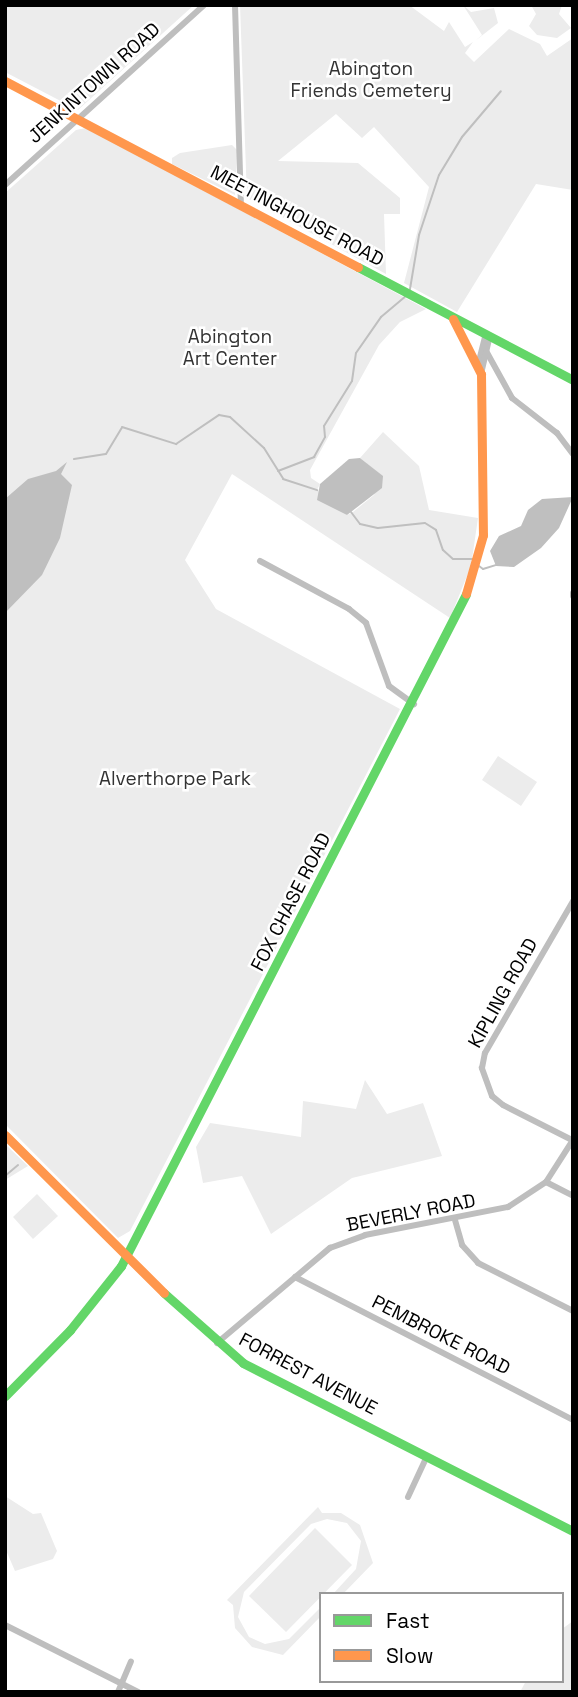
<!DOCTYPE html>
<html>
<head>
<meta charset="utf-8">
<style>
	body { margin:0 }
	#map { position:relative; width:578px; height:1697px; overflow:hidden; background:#fff; font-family:"Space Grotesk",sans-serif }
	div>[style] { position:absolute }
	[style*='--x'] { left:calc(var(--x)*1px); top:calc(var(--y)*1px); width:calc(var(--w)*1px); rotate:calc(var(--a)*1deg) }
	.green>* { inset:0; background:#ececec }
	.water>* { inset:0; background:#bfbfbf }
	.stream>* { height:2px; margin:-1px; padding:0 1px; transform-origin:1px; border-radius:1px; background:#bfbfbf }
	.street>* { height:6px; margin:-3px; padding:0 3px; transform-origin:3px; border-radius:3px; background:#bebebe }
	.fast>* { height:9px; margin:-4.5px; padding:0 4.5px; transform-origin:4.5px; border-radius:4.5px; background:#63d668 }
	.slow>* { height:9px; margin:-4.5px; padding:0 4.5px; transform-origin:4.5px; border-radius:4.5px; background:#ff974d }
	span { translate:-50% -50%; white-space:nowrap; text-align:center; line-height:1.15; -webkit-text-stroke:5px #fff; paint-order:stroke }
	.park-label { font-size:19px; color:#333 }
	.street-label { font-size:19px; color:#000 }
	.frame { position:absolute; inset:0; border:7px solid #000; pointer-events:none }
	.legend { position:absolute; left:319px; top:1592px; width:245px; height:91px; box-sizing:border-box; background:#fff; border:2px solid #999; margin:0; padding:9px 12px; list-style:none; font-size:21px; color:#000 }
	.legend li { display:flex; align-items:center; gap:14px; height:35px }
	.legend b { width:35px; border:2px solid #999 }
</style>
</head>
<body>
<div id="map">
	<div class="green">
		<div style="clip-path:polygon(5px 5px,194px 5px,78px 110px,5px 72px)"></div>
		<div style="clip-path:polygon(240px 5px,409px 5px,444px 31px,449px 22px,465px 47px,473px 42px,465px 53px,474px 62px,509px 29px,540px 44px,547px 56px,573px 38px,573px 190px,536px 184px,457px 312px,404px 283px,429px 187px,374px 127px,362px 138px,336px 114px,278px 161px,358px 163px,400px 198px,400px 214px,384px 214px,386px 274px,247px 198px)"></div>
		<div style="clip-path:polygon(463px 5px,471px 12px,494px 8px,498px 23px,475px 41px,482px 35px)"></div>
		<div style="clip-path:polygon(531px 5px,562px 5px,559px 14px,571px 28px,557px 38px,537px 35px,529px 26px,536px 14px)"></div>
		<div style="clip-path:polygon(86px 128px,426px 309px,400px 322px,379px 345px,310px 470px,311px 478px,320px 484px,317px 490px,347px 515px,353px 512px,374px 495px,382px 476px,360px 458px,383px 432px,419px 466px,429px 510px,478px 518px,471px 566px,450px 618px,232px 474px,185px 560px,216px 609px,400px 709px,130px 1231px,118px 1238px,5px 1124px,5px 193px,76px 130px)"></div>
		<div style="clip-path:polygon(232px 145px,237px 150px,235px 195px,172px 164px,172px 158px,180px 153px)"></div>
		<div style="clip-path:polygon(498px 756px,537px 782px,521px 806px,482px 780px)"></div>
		<div style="clip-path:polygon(365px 1080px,387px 1114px,423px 1103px,442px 1156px,352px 1178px,271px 1234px,242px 1176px,203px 1183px,196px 1147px,210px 1123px,301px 1137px,303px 1101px,356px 1109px)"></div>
		<div style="clip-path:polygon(5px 1144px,28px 1166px,5px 1180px)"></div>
		<div style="clip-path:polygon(37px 1194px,58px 1216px,33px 1239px,13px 1217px)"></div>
		<div style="clip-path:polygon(5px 1496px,33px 1514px,41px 1513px,57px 1551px,53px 1559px,15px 1571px,5px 1548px)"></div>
		<div style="clip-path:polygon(318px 1507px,322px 1513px,341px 1513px,360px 1525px,373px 1563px,343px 1594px,333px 1594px,356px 1569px,361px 1541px,347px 1523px,327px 1519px,311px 1524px,244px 1592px,238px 1617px,249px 1637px,265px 1644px,289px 1639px,321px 1607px,321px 1616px,283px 1655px,252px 1647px,235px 1628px,233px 1605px,227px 1600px)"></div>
		<div style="clip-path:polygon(315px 1528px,352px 1565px,286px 1632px,249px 1596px)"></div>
		<div style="clip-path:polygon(573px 1621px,573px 1692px,520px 1692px,526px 1681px,562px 1681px,562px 1629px)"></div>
	</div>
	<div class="water">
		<div style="clip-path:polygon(360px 458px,383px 476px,382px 488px,347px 515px,317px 500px,320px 484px,349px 459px)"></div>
		<div style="clip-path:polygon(67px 462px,61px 474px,72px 485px,60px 538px,42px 575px,5px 613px,5px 499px,28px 479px,56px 471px)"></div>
		<div style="clip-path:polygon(573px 497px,559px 528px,541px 548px,514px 567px,496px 566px,490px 551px,499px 536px,521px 526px,528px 510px,542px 499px)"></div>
	</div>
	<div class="stream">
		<div style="--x:410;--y:289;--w:55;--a:-80.5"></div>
		<div style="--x:419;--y:235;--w:63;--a:-71.6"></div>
		<div style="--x:439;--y:175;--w:44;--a:-58.8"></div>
		<div style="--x:462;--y:137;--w:60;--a:-49.7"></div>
		<div style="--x:74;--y:459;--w:32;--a:-9"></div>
		<div style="--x:106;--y:454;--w:31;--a:-59"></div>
		<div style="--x:122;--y:427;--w:57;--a:17.5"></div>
		<div style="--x:176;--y:444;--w:52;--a:-34"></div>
		<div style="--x:219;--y:415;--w:11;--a:10"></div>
		<div style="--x:230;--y:417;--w:46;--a:42.4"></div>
		<div style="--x:264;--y:448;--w:36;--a:58"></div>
		<div style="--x:283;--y:479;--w:36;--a:18"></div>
		<div style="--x:278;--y:471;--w:39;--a:-21"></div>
		<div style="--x:314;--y:457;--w:23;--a:-61"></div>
		<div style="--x:325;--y:437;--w:11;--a:-95"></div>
		<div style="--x:324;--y:426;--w:53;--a:-58.1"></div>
		<div style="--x:352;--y:381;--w:28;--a:-82"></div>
		<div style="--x:356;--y:353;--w:44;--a:-55.2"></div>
		<div style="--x:381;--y:317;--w:31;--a:-40"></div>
		<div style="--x:351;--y:512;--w:15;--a:53"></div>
		<div style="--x:360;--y:524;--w:18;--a:13"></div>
		<div style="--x:378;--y:528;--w:47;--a:-6.1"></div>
		<div style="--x:425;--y:523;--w:13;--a:32"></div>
		<div style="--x:436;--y:530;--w:21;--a:71"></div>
		<div style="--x:443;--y:550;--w:13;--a:42"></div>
		<div style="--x:453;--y:559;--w:20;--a:0"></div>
		<div style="--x:479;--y:566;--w:5;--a:37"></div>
		<div style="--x:483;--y:569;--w:14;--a:-17"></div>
		<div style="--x:5;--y:1176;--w:17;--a:-40"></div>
	</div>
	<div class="street">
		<div style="--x:235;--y:5;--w:201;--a:88.3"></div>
		<div style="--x:5;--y:185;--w:268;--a:-42.1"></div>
		<div style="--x:485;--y:349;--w:56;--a:61.1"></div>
		<div style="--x:512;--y:398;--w:57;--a:37.9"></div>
		<div style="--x:557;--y:433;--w:26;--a:53"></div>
		<div style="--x:478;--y:365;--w:29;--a:-76"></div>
		<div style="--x:481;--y:374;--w:36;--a:-77"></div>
		<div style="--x:260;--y:561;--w:101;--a:28.3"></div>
		<div style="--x:349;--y:609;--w:22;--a:39"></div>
		<div style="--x:366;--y:623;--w:67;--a:69.9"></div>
		<div style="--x:389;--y:686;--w:31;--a:36"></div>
		<div style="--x:573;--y:593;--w:3;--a:90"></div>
		<div style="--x:572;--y:1140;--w:77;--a:-153.1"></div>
		<div style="--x:503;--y:1105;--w:14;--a:-141"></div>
		<div style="--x:492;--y:1096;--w:30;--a:-110"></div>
		<div style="--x:482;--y:1068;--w:15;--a:-79"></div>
		<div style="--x:485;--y:1053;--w:176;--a:-59.9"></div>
		<div style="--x:546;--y:1182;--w:30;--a:27"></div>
		<div style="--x:455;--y:1220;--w:26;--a:74"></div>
		<div style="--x:462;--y:1245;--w:24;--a:48"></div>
		<div style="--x:478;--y:1263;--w:106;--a:26.8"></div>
		<div style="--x:295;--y:1277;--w:313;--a:27.2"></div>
		<div style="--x:217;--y:1343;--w:148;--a:-40.1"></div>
		<div style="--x:330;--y:1248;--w:37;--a:-20"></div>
		<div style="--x:365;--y:1235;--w:146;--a:-11.1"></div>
		<div style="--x:508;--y:1207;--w:45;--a:-33.3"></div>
		<div style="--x:546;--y:1182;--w:50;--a:-57.3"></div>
		<div style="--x:408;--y:1497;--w:45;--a:-65.1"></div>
		<div style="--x:5;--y:1625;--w:149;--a:26.7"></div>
		<div style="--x:118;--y:1692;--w:33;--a:-67"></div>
	</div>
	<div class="fast">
		<div style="--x:358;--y:267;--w:243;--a:27.7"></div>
		<div style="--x:164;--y:1293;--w:106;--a:41.5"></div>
		<div style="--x:243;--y:1363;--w:370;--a:27"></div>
		<div style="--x:5;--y:1396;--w:93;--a:-45.4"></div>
		<div style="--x:70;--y:1330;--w:82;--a:-51.4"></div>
		<div style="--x:121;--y:1266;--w:755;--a:-62.82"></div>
	</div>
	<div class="slow">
		<div style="--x:5;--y:81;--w:399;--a:27.8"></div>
		<div style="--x:453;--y:319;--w:62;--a:63"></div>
		<div style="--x:481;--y:374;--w:161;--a:89.3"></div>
		<div style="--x:483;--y:535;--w:61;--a:106.1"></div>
		<div style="--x:5;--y:1135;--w:224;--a:44.8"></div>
	</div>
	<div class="park-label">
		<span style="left:371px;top:80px">Abington<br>Friends Cemetery</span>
		<span style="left:230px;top:348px">Abington<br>Art Center</span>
		<span style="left:175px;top:779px">Alverthorpe Park</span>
	</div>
	<div class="street-label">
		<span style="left:94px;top:83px;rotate:-42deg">JENKINTOWN ROAD</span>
		<span style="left:297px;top:216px;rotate:28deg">MEETINGHOUSE ROAD</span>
		<span style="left:291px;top:902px;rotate:-63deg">FOX CHASE ROAD</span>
		<span style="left:503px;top:993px;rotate:-61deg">KIPLING ROAD</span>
		<span style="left:411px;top:1213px;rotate:-11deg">BEVERLY ROAD</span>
		<span style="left:441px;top:1335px;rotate:27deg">PEMBROKE ROAD</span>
		<span style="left:308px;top:1374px;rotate:28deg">FORREST AVENUE</span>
	</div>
	<div class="frame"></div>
	<ul class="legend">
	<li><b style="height:9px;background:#63d668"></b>Fast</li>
	<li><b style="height:9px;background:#ff974d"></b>Slow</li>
	</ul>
</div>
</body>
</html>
